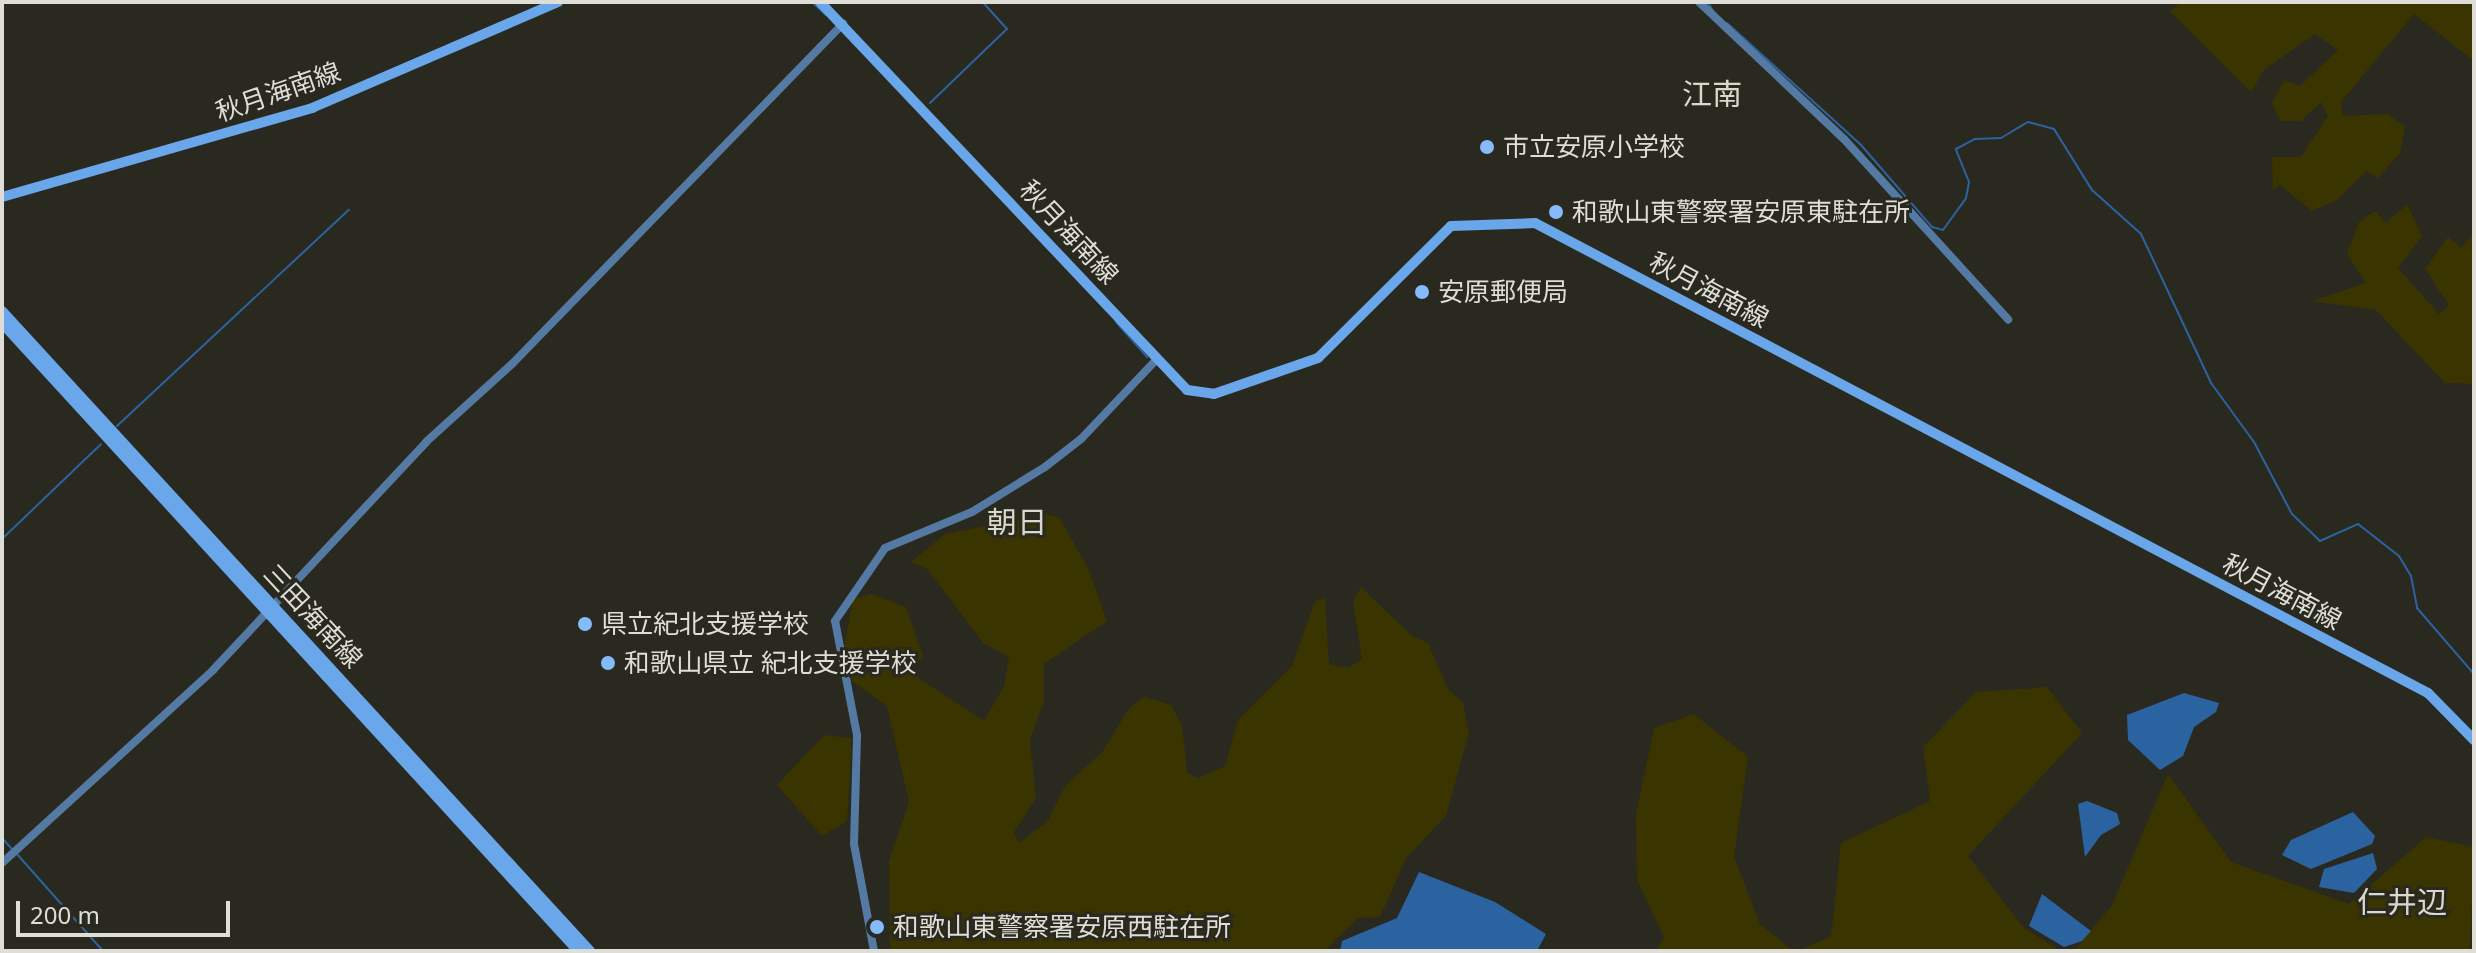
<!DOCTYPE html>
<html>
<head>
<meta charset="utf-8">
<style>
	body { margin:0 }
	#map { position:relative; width:2476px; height:953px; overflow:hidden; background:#2a291f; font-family:"Noto Sans","Noto Sans JP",sans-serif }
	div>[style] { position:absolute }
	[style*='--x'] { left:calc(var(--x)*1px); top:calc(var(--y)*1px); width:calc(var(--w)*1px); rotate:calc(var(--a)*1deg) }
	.green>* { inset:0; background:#393400 }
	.water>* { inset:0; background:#2b63a0 }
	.stream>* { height:2px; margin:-1px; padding:0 1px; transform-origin:1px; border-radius:1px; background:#2b63a0 }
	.tertiary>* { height:8px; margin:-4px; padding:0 4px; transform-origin:4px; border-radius:4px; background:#5479a3 }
	.secondary>* { height:10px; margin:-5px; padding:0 5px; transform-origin:5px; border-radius:5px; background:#6aa6ea }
	.dots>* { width:22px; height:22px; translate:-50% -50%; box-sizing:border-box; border:4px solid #2a291f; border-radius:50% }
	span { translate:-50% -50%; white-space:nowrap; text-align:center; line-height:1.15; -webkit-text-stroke:6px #2a291f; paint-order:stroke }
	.street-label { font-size:26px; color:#deded7 }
	.poi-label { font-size:26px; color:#deded7 }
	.left { translate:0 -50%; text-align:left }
	.quarter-label { font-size:30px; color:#d9d8cc }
	.frame { position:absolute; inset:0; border:4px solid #deded7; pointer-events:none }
	.scale { position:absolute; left:16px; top:901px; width:214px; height:36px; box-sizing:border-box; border:4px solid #deded7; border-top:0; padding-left:10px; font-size:24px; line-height:28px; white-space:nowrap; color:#deded7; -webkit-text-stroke:6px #2a291f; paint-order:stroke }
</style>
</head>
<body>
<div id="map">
	<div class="green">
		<div style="clip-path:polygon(2181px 2px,2474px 2px,2474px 61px,2414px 14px,2341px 102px,2343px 116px,2388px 114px,2405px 127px,2400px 153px,2378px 178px,2366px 171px,2337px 200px,2312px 211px,2280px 185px,2273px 190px,2272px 157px,2301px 157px,2328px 116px,2321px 102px,2301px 121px,2280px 121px,2272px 103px,2284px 80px,2300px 86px,2338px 50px,2315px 34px,2264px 70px,2251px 92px,2170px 11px)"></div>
		<div style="clip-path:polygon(2407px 204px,2422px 236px,2398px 268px,2439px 314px,2449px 305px,2425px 269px,2448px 237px,2461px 248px,2474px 233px,2474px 384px,2445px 383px,2376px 310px,2312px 301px,2366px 283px,2347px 254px,2359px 222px,2375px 211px,2386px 223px)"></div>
		<div style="clip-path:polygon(1044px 514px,1059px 517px,1088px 568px,1107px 621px,1044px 664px,1044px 701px,1030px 739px,1036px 798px,1014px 832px,1019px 843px,1047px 822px,1065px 786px,1102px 752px,1130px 707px,1145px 697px,1171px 705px,1182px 725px,1187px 772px,1197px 778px,1225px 766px,1238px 720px,1292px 666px,1315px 601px,1325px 598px,1329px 664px,1348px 668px,1362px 659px,1353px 602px,1361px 587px,1412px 636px,1428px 643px,1448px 689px,1463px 703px,1469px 733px,1446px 816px,1406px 858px,1380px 917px,1358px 918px,1324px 951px,890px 950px,889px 861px,909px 802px,887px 706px,852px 681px,844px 648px,853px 599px,872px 594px,906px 607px,923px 656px,913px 666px,920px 679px,984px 721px,1004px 686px,1009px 657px,983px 643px,927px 569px,911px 562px,945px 534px)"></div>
		<div style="clip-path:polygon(2047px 687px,2082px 733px,1968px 856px,2024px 928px,2060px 951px,1798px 951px,1831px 936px,1841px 843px,1930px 801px,1923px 747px,1976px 692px)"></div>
		<div style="clip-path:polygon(1694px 714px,1748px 757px,1734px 857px,1760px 924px,1793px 951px,1656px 951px,1664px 937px,1637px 880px,1636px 814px,1654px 728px)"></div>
		<div style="clip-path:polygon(824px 735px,851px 738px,851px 756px,847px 821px,822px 836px,777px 785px)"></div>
		<div style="clip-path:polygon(2168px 774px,2231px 862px,2349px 904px,2426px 837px,2474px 847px,2470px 951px,2074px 951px,2112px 905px)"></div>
	</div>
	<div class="water">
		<div style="clip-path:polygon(2184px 693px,2219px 703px,2216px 712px,2194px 727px,2183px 756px,2160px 770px,2128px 740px,2127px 715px)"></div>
		<div style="clip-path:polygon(2087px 801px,2117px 813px,2120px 824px,2101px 835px,2085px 857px,2078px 804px)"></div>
		<div style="clip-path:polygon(2353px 812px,2375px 836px,2372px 844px,2311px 869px,2282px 855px,2291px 840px)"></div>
		<div style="clip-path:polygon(2373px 853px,2377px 869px,2354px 893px,2319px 887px,2324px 869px)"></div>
		<div style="clip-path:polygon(1419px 872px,1495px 902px,1546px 934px,1537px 951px,1340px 951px,1342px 941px,1397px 918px)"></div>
		<div style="clip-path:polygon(2042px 894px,2091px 931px,2082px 941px,2064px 947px,2029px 926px)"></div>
	</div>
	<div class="stream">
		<div style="--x:812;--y:2;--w:19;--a:43"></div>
		<div style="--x:1708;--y:2;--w:10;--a:61"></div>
		<div style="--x:1727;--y:23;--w:181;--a:42.3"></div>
		<div style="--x:1861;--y:145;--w:108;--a:49.1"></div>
		<div style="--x:1932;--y:227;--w:11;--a:15"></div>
		<div style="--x:1943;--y:230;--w:39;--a:-54"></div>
		<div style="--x:1966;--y:198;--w:16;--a:-79"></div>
		<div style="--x:1969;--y:182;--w:35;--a:-112"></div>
		<div style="--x:1956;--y:149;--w:21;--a:-28"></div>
		<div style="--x:1975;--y:139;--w:26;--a:-2"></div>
		<div style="--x:2001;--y:138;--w:31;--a:-31"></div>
		<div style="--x:2028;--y:122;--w:27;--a:15"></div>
		<div style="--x:2054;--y:129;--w:72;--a:58.1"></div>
		<div style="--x:2092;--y:190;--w:66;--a:41.9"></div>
		<div style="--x:2141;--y:234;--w:165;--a:64.8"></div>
		<div style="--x:2211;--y:383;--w:73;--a:53.9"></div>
		<div style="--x:2254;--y:442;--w:81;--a:62.2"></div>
		<div style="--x:2292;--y:514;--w:39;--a:44"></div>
		<div style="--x:2320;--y:541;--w:42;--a:-24.1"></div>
		<div style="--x:2358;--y:524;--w:52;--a:38"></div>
		<div style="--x:2399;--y:556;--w:23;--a:59"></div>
		<div style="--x:2411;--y:576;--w:33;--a:79"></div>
		<div style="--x:2417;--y:608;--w:87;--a:49.2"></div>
		<div style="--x:930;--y:103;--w:107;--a:-43.9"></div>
		<div style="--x:1007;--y:29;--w:36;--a:-132"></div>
		<div style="--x:1116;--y:322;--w:47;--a:48.5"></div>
		<div style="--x:117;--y:426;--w:317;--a:-43"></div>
		<div style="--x:2;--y:539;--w:137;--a:-43.8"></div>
		<div style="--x:2;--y:838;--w:15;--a:48"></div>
		<div style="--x:16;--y:853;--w:131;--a:48.4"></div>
	</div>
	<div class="tertiary">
		<div style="--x:1699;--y:2;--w:199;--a:43.4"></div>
		<div style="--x:1844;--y:139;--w:244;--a:47.7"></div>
		<div style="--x:2;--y:863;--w:286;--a:-42.4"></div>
		<div style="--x:213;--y:670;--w:312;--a:-46.9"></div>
		<div style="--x:426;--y:442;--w:116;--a:-42.2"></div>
		<div style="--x:512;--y:364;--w:475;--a:-45.8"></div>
		<div style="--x:874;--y:951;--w:109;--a:-100.6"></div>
		<div style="--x:854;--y:844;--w:109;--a:-88.4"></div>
		<div style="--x:857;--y:735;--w:116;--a:-100.9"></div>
		<div style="--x:835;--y:621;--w:88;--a:-55.6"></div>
		<div style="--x:885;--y:548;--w:94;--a:-22.5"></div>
		<div style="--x:972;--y:512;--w:86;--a:-31.7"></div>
		<div style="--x:1045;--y:467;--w:46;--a:-37.9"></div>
		<div style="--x:1081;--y:439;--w:109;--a:-46.5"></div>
	</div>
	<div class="secondary">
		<div style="--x:820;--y:2;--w:534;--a:46.59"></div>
		<div style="--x:1187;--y:390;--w:27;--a:8"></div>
		<div style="--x:1214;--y:394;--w:110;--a:-19.1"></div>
		<div style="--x:1318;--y:358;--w:187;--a:-44.8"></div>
		<div style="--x:1451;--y:226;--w:84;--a:-2"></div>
		<div style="--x:1535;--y:223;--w:1009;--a:27.76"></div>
		<div style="--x:2428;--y:693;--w:66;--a:45.6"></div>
		<div style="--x:2;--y:197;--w:323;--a:-16"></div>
		<div style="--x:312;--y:108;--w:268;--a:-23.3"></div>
		<div style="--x:2;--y:311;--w:869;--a:47.42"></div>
		<div style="--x:2;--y:323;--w:852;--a:47.47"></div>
	</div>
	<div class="dots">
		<div style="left:1487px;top:147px;background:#85bbfb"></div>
		<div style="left:1556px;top:212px;background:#85bbfb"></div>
		<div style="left:1422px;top:292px;background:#85bbfb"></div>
		<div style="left:585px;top:624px;background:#85bbfb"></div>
		<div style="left:608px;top:663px;background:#85bbfb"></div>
		<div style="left:877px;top:927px;background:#85bbfb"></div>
	</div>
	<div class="street-label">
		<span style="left:278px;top:92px;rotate:-19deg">秋月海南線</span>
		<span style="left:1069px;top:232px;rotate:47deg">秋月海南線</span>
		<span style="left:1709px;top:290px;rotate:28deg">秋月海南線</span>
		<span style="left:2282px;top:592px;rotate:28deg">秋月海南線</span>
		<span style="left:313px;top:616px;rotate:47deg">三田海南線</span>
	</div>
	<div class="poi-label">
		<span class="left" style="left:1503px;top:147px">市立安原小学校</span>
		<span class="left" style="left:1572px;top:212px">和歌山東警察署安原東駐在所</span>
		<span class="left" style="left:1438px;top:292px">安原郵便局</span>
		<span class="left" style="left:601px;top:624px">県立紀北支援学校</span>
		<span class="left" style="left:624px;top:663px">和歌山県立 紀北支援学校</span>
		<span class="left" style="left:893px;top:927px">和歌山東警察署安原西駐在所</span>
	</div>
	<div class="quarter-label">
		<span style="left:1712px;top:94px">江南</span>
		<span style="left:1017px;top:522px">朝日</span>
		<span style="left:2402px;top:902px">仁井辺</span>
	</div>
	<div class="frame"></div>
	<div class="scale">200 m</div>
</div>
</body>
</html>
